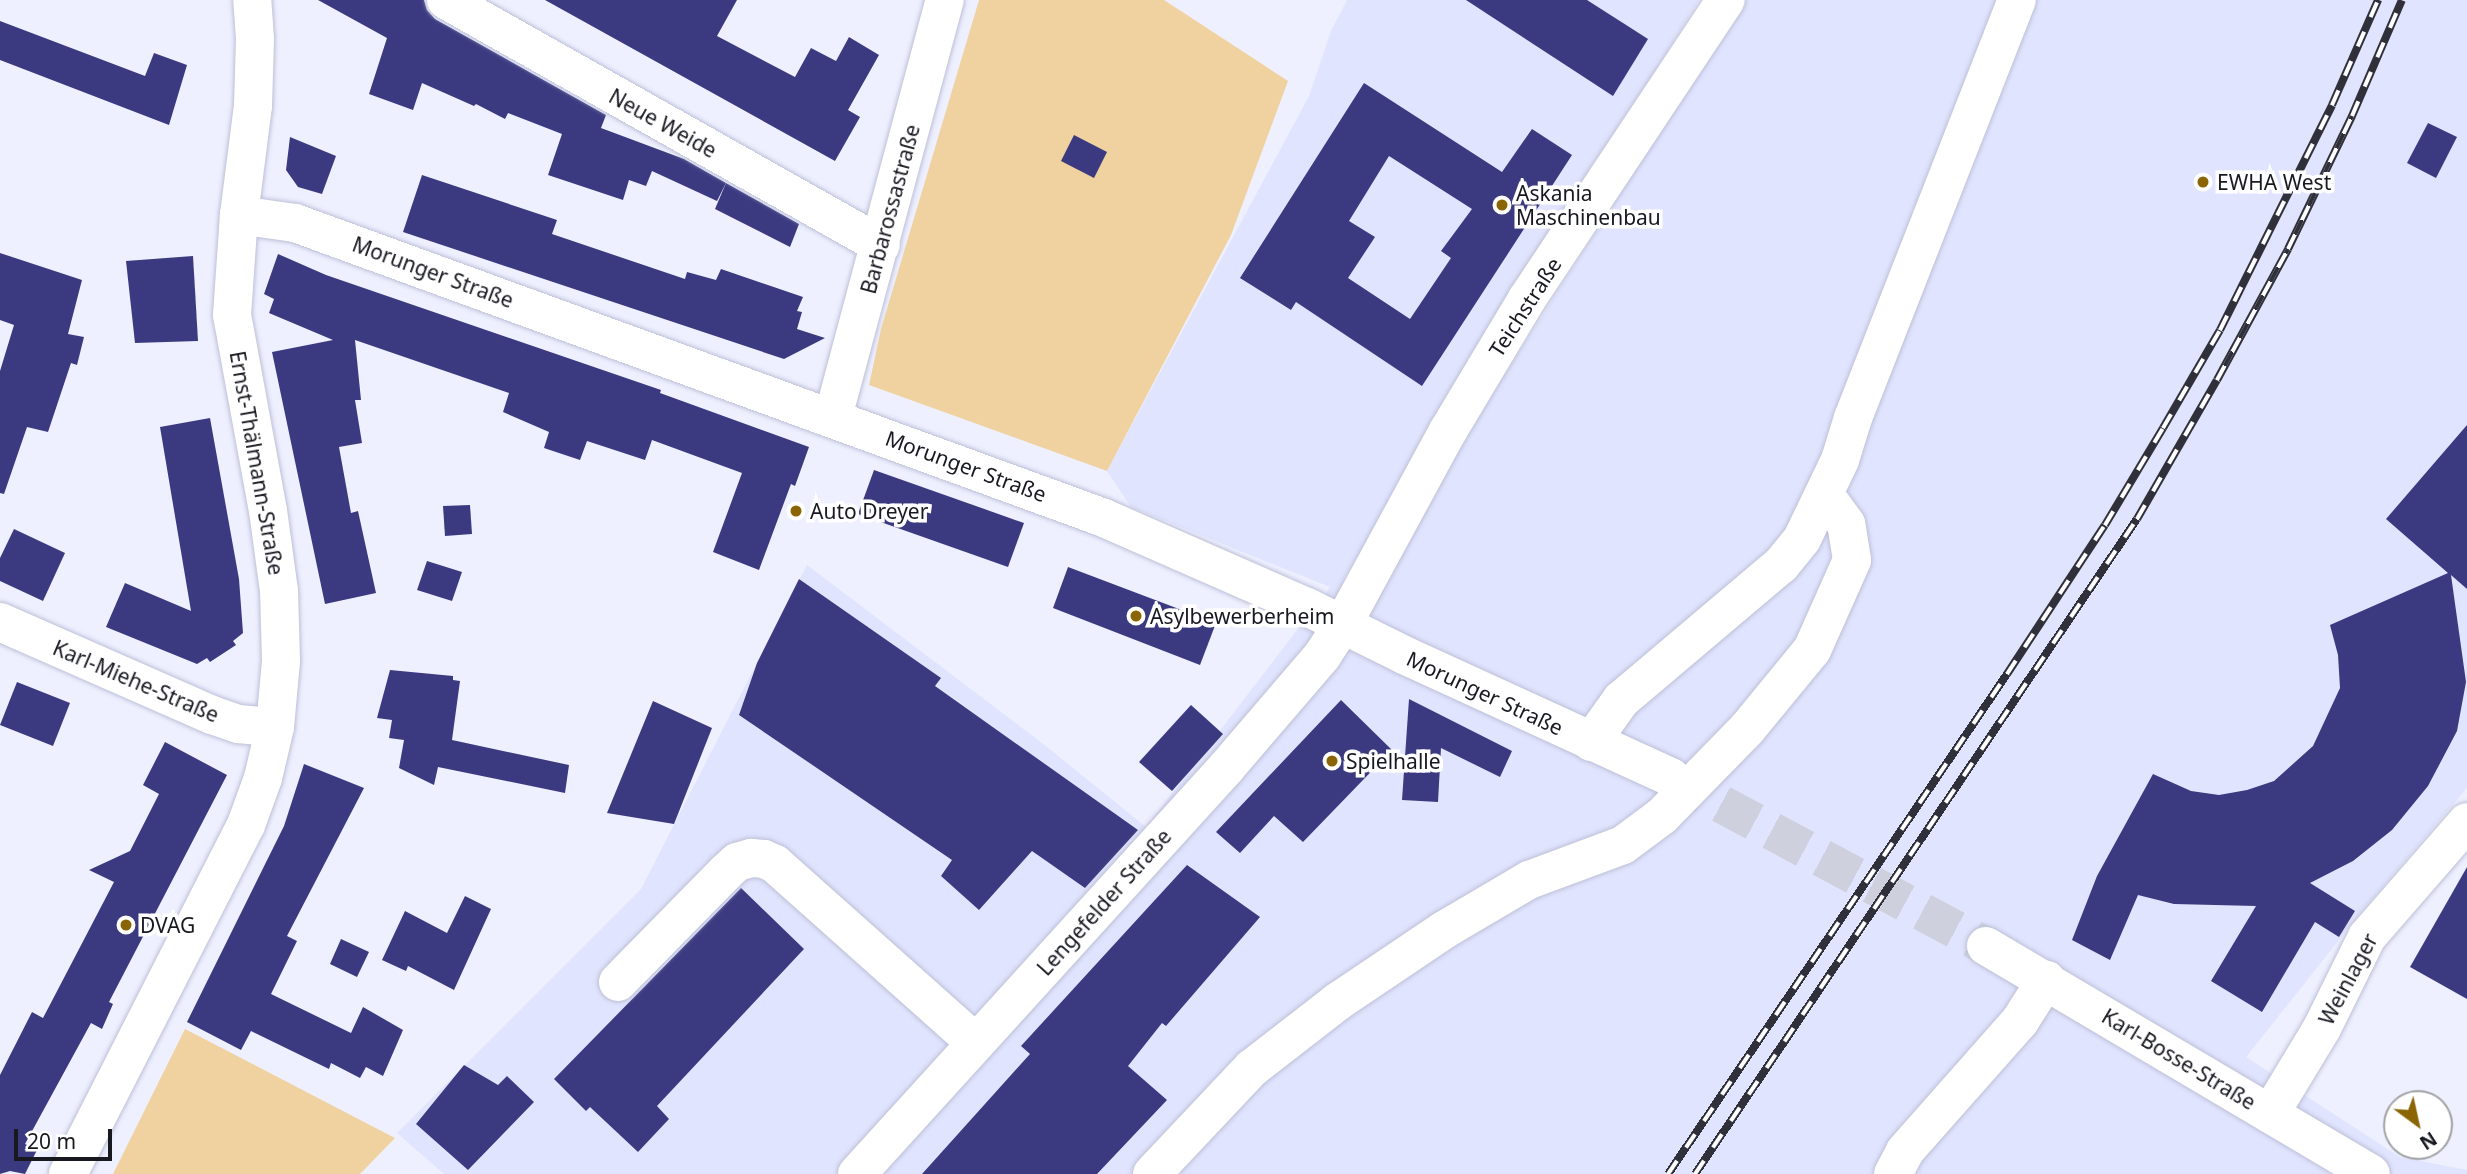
<!DOCTYPE html>
<html>
<head>
<meta charset="utf-8">
<style>
	body { margin:0 }
	#map { position:relative; width:2467px; height:1174px; overflow:hidden; background:#eef0ff; font-family:"Noto Sans",sans-serif }
	div>[style] { position:absolute }
	[style*='--x'] { left:calc(var(--x)*1px); top:calc(var(--y)*1px); width:calc(var(--w)*1px); rotate:calc(var(--a)*1deg) }
	.built>* { inset:0; background:#e1e4fe }
	.green>* { inset:0; background:#efd29f }
	.building>* { inset:0; background:#3b3a80 }
	.minor-tunnel>* { height:38px; margin-top:-19px; transform-origin:0; background:repeating-linear-gradient(90deg,#ced0de 0 38px,transparent 0 57px) }
	.roads { filter:drop-shadow(0 0 2px #bdc0d7) drop-shadow(0 0 2px #bdc0d7) }
	.minor>* { height:38px; margin:-19px; padding:0 19px; transform-origin:19px; border-radius:19px; background:#fff }
	.rail>* { height:8px; margin-top:-4px; transform-origin:0; background:repeating-linear-gradient(90deg,#fff 0 16px,#2f3039 0 32px); box-sizing:border-box; border-block:2px solid #2f3039 }
	.dots>* { width:19px; height:19px; translate:-50% -50%; box-sizing:border-box; border:4px solid #fff; border-radius:50% }
	span { translate:-50% -50%; white-space:nowrap; text-align:center; line-height:1.15; -webkit-text-stroke:7px #fff; paint-order:stroke }
	.street-label { font-size:21px; color:#171820 }
	.poi-label { font-size:21px; color:#171820 }
	.left { translate:0 -50%; text-align:left }
	.north { position:absolute; left:2383px; top:1090px; width:70px; height:70px; box-sizing:border-box; background:#fff; border:2px solid #a2a3a6; border-radius:50%; rotate:147deg; font-size:19px; font-weight:700; line-height:28px; text-align:center; color:#171820 }
	.north::after { content:''; display:block; margin:auto; width:24px; height:32px; background:#8b6505; clip-path:polygon(50% 0,100% 100%,50% 72%,0 100%) }
	.scale { position:absolute; left:14px; top:1129px; width:98px; height:32px; box-sizing:border-box; border:4px solid #171820; border-top:0; padding-left:9px; font-size:21px; line-height:24px; white-space:nowrap; color:#171820; -webkit-text-stroke:5px #fff; paint-order:stroke }
</style>
</head>
<body>
<div id="map">
	<div class="built">
		<div style="clip-path:polygon(1347px 0,1699px 0,1344px 578px,1363px 587px,1453px 455px,1745px 0,2467px 0,2467px 788px,2362px 911px,2246px 1057px,2400px 1157px,2467px 1170px,2467px 1174px,444px 1174px,397px 1133px,641px 889px,807px 565px,1042px 743px,1146px 827px,1330px 587px,1131px 507px,1107px 471px,1309px 96px,1331px 31px)"></div>
	</div>
	<div class="green">
		<div style="clip-path:polygon(979px 0,1164px 0,1288px 81px,1231px 235px,1107px 471px,869px 385px,881px 329px)"></div>
		<div style="clip-path:polygon(185px 1029px,366px 1123px,395px 1138px,360px 1174px,113px 1174px)"></div>
	</div>
	<div class="building">
		<div style="clip-path:polygon(318px 0,424px 0,427px 10px,435px 19px,606px 115px,601px 128px,684px 159px,726px 183px,717px 201px,652px 171px,646px 186px,629px 180px,623px 200px,548px 175px,562px 134px,508px 113px,505px 119px,476px 104px,474px 106px,422px 83px,413px 110px,369px 94px,387px 38px)"></div>
		<div style="clip-path:polygon(545px 0,737px 0,717px 36px,795px 77px,811px 48px,836px 61px,849px 37px,879px 55px,848px 110px,860px 117px,835px 161px)"></div>
		<div style="clip-path:polygon(1466px 0,1587px 0,1648px 39px,1613px 96px)"></div>
		<div style="clip-path:polygon(0 21px,145px 76px,154px 53px,187px 65px,169px 125px,0 60px)"></div>
		<div style="clip-path:polygon(evenodd,1364px 83px,1502px 172px,1532px 129px,1572px 155px,1422px 386px,1296px 302px,1291px 310px,1240px 278px,1364px 83px,1389px 156px,1472px 209px,1441px 251px,1451px 258px,1410px 319px,1348px 278px,1375px 237px,1349px 221px,1389px 156px)"></div>
		<div style="clip-path:polygon(2428px 123px,2457px 137px,2436px 178px,2407px 163px)"></div>
		<div style="clip-path:polygon(1074px 135px,1107px 152px,1094px 178px,1061px 161px)"></div>
		<div style="clip-path:polygon(290px 137px,336px 156px,322px 194px,298px 187px,286px 170px)"></div>
		<div style="clip-path:polygon(422px 175px,557px 220px,552px 234px,685px 279px,687px 272px,716px 280px,721px 269px,803px 297px,797px 311px,802px 312px,797px 329px,825px 338px,784px 359px,403px 232px)"></div>
		<div style="clip-path:polygon(726px 183px,799px 224px,790px 247px,715px 209px)"></div>
		<div style="clip-path:polygon(0 253px,82px 280px,68px 334px,84px 337px,77px 365px,71px 363px,48px 432px,27px 427px,4px 494px,0 493px,0 371px,14px 325px,0 320px)"></div>
		<div style="clip-path:polygon(278px 254px,326px 275px,661px 390px,660px 393px,809px 447px,795px 486px,791px 484px,759px 570px,713px 552px,742px 473px,652px 440px,645px 460px,587px 441px,580px 460px,544px 448px,549px 432px,503px 412px,509px 393px,355px 340px,361px 400px,355px 400px,362px 443px,339px 447px,351px 513px,358px 511px,376px 593px,325px 604px,272px 352px,333px 340px,269px 313px,274px 299px,264px 294px)"></div>
		<div style="clip-path:polygon(193px 256px,198px 341px,135px 343px,126px 261px)"></div>
		<div style="clip-path:polygon(210px 418px,239px 579px,243px 633px,233px 641px,236px 645px,210px 662px,207px 658px,197px 664px,106px 627px,125px 583px,191px 611px,160px 427px)"></div>
		<div style="clip-path:polygon(2467px 425px,2467px 589px,2451px 575px,2466px 682px,2457px 731px,2428px 786px,2392px 830px,2353px 861px,2310px 883px,2355px 911px,2339px 937px,2315px 922px,2262px 1012px,2211px 981px,2256px 906px,2174px 904px,2138px 895px,2110px 960px,2072px 940px,2097px 876px,2153px 774px,2191px 791px,2219px 795px,2247px 790px,2274px 781px,2313px 746px,2340px 688px,2338px 655px,2330px 625px,2448px 573px,2386px 519px)"></div>
		<div style="clip-path:polygon(874px 470px,1024px 523px,1008px 567px,858px 514px)"></div>
		<div style="clip-path:polygon(470px 505px,472px 534px,445px 536px,443px 506px)"></div>
		<div style="clip-path:polygon(14px 529px,65px 553px,43px 601px,0 581px,0 558px)"></div>
		<div style="clip-path:polygon(427px 561px,462px 572px,452px 601px,417px 590px)"></div>
		<div style="clip-path:polygon(1068px 567px,1216px 623px,1200px 665px,1053px 608px)"></div>
		<div style="clip-path:polygon(799px 579px,941px 678px,935px 686px,1138px 830px,1085px 888px,1032px 851px,979px 910px,941px 876px,952px 860px,739px 715px,757px 663px)"></div>
		<div style="clip-path:polygon(390px 670px,453px 676px,453px 680px,460px 681px,452px 740px,569px 765px,565px 793px,438px 767px,434px 785px,399px 768px,404px 740px,389px 738px,392px 720px,377px 718px)"></div>
		<div style="clip-path:polygon(17px 682px,70px 703px,53px 746px,0 725px)"></div>
		<div style="clip-path:polygon(1409px 699px,1512px 751px,1500px 777px,1441px 748px,1438px 802px,1402px 800px)"></div>
		<div style="clip-path:polygon(1341px 700px,1392px 750px,1303px 842px,1274px 816px,1240px 853px,1216px 832px)"></div>
		<div style="clip-path:polygon(653px 701px,712px 728px,674px 824px,607px 813px)"></div>
		<div style="clip-path:polygon(1191px 705px,1223px 734px,1172px 791px,1139px 762px)"></div>
		<div style="clip-path:polygon(165px 742px,227px 775px,109px 1002px,113px 1004px,102px 1029px,91px 1023px,25px 1144px,37px 1150px,25px 1174px,10px 1171px,0 1174px,0 1075px,32px 1012px,43px 1018px,114px 882px,89px 870px,130px 851px,159px 794px,143px 785px)"></div>
		<div style="clip-path:polygon(304px 764px,364px 788px,287px 936px,297px 941px,271px 994px,351px 1033px,363px 1007px,403px 1030px,383px 1076px,366px 1067px,360px 1078px,331px 1063px,329px 1069px,251px 1031px,241px 1050px,187px 1022px,284px 826px)"></div>
		<div style="clip-path:polygon(1187px 865px,1260px 917px,1166px 1026px,1162px 1023px,1128px 1066px,1167px 1100px,1097px 1174px,922px 1174px,1030px 1054px,1021px 1046px)"></div>
		<div style="clip-path:polygon(2467px 867px,2467px 999px,2410px 967px)"></div>
		<div style="clip-path:polygon(741px 888px,804px 949px,657px 1106px,669px 1119px,638px 1152px,590px 1107px,586px 1111px,554px 1079px)"></div>
		<div style="clip-path:polygon(465px 896px,491px 909px,454px 990px,408px 966px,406px 971px,382px 960px,405px 911px,447px 933px)"></div>
		<div style="clip-path:polygon(341px 939px,369px 952px,357px 977px,330px 964px)"></div>
		<div style="clip-path:polygon(464px 1065px,498px 1085px,507px 1076px,534px 1102px,468px 1170px,416px 1124px)"></div>
	</div>
	<div class="minor-tunnel">
		<div style="--x:1671;--y:777;--w:357;--a:28.2"></div>
	</div>
	<div class="roads">
		<div class="minor">
			<div style="--x:446;--y:0;--w:499;--a:29.4"></div>
			<div style="--x:239;--y:215;--w:57;--a:8.1"></div>
			<div style="--x:295;--y:223;--w:861;--a:20.03"></div>
			<div style="--x:1104;--y:518;--w:222;--a:23.7"></div>
			<div style="--x:1307;--y:607;--w:108;--a:26.3"></div>
			<div style="--x:1404;--y:655;--w:294;--a:24.6"></div>
			<div style="--x:833;--y:417;--w:432;--a:-75"></div>
			<div style="--x:0;--y:622;--w:232;--a:23.7"></div>
			<div style="--x:212;--y:715;--w:28;--a:19"></div>
			<div style="--x:238;--y:724;--w:37;--a:5"></div>
			<div style="--x:1591;--y:742;--w:52;--a:-54.5"></div>
			<div style="--x:1621;--y:700;--w:209;--a:-40.2"></div>
			<div style="--x:1781;--y:565;--w:33;--a:-51"></div>
			<div style="--x:1802;--y:539;--w:88;--a:-64.3"></div>
			<div style="--x:1840;--y:460;--w:44;--a:-72.8"></div>
			<div style="--x:1853;--y:418;--w:449;--a:-68.6"></div>
			<div style="--x:1986;--y:946;--w:447;--a:30.6"></div>
			<div style="--x:618;--y:982;--w:154;--a:-45.5"></div>
			<div style="--x:726;--y:872;--w:15;--a:-42"></div>
			<div style="--x:737;--y:862;--w:15;--a:-16"></div>
			<div style="--x:751;--y:858;--w:13;--a:4"></div>
			<div style="--x:764;--y:859;--w:12;--a:24"></div>
			<div style="--x:775;--y:864;--w:269;--a:41.7"></div>
			<div style="--x:2270;--y:1114;--w:100;--a:-58.8"></div>
			<div style="--x:2322;--y:1028;--w:102;--a:-63.7"></div>
			<div style="--x:2367;--y:937;--w:152;--a:-49"></div>
			<div style="--x:68;--y:1174;--w:392;--a:-63"></div>
			<div style="--x:246;--y:825;--w:50;--a:-70.1"></div>
			<div style="--x:263;--y:778;--w:52;--a:-76.8"></div>
			<div style="--x:275;--y:727;--w:66;--a:-84.8"></div>
			<div style="--x:281;--y:661;--w:70;--a:-91.6"></div>
			<div style="--x:279;--y:591;--w:81;--a:-97.8"></div>
			<div style="--x:268;--y:511;--w:199;--a:-100.4"></div>
			<div style="--x:232;--y:315;--w:100;--a:-86"></div>
			<div style="--x:239;--y:215;--w:110;--a:-82.7"></div>
			<div style="--x:253;--y:106;--w:67;--a:-88.3"></div>
			<div style="--x:255;--y:39;--w:39;--a:-94"></div>
			<div style="--x:857;--y:1174;--w:549;--a:-47.73"></div>
			<div style="--x:1226;--y:768;--w:148;--a:-49.4"></div>
			<div style="--x:1322;--y:656;--w:38;--a:-57"></div>
			<div style="--x:1343;--y:624;--w:220;--a:-61.5"></div>
			<div style="--x:1448;--y:431;--w:154;--a:-59.1"></div>
			<div style="--x:1527;--y:299;--w:359;--a:-56.4"></div>
			<div style="--x:1152;--y:1174;--w:146;--a:-46.7"></div>
			<div style="--x:1252;--y:1068;--w:108;--a:-37.8"></div>
			<div style="--x:1337;--y:1002;--w:129;--a:-33.9"></div>
			<div style="--x:1444;--y:930;--w:99;--a:-30.5"></div>
			<div style="--x:1529;--y:880;--w:100;--a:-20.4"></div>
			<div style="--x:1623;--y:845;--w:49;--a:-36.6"></div>
			<div style="--x:1662;--y:816;--w:122;--a:-45.7"></div>
			<div style="--x:1747;--y:729;--w:102;--a:-50.6"></div>
			<div style="--x:1812;--y:650;--w:98;--a:-66"></div>
			<div style="--x:1852;--y:560;--w:36;--a:-99"></div>
			<div style="--x:1846;--y:524;--w:36;--a:-126"></div>
			<div style="--x:1893;--y:1174;--w:26;--a:-62"></div>
			<div style="--x:1905;--y:1151;--w:174;--a:-48.5"></div>
			<div style="--x:2020;--y:1021;--w:49;--a:-57.6"></div>
		</div>
	</div>
	<div class="rail">
		<div style="--x:1668;--y:1174;--w:604;--a:-55.86"></div>
		<div style="--x:2007;--y:674;--w:178;--a:-56.7"></div>
		<div style="--x:2105;--y:525;--w:113;--a:-59.1"></div>
		<div style="--x:2163;--y:428;--w:113;--a:-59.8"></div>
		<div style="--x:2220;--y:330;--w:251;--a:-63.5"></div>
		<div style="--x:2332;--y:105;--w:115;--a:-66.3"></div>
		<div style="--x:1695;--y:1174;--w:790;--a:-55.99"></div>
		<div style="--x:2137;--y:519;--w:160;--a:-60.1"></div>
		<div style="--x:2217;--y:380;--w:149;--a:-61.5"></div>
		<div style="--x:2288;--y:249;--w:148;--a:-64.3"></div>
		<div style="--x:2352;--y:116;--w:126;--a:-66.7"></div>
	</div>
	<div class="dots">
		<div style="left:2203px;top:182px;background:#8b6505"></div>
		<div style="left:1502px;top:205px;background:#8b6505"></div>
		<div style="left:796px;top:511px;background:#8b6505"></div>
		<div style="left:1136px;top:616px;background:#8b6505"></div>
		<div style="left:1332px;top:761px;background:#8b6505"></div>
		<div style="left:126px;top:925px;background:#8b6505"></div>
	</div>
	<div class="street-label">
		<span style="left:663px;top:123px;rotate:29deg">Neue Weide</span>
		<span style="left:890px;top:209px;rotate:-75deg">Barbarossastraße</span>
		<span style="left:433px;top:272px;rotate:20deg">Morunger Straße</span>
		<span style="left:1525px;top:307px;rotate:-57deg">Teichstraße</span>
		<span style="left:257px;top:463px;rotate:80deg">Ernst-Thälmann-Straße</span>
		<span style="left:966px;top:466px;rotate:20deg">Morunger Straße</span>
		<span style="left:136px;top:681px;rotate:23deg">Karl-Miehe-Straße</span>
		<span style="left:1485px;top:693px;rotate:25deg">Morunger Straße</span>
		<span style="left:1104px;top:902px;rotate:-48deg">Lengefelder Straße</span>
		<span style="left:2348px;top:979px;rotate:-62deg">Weinlager</span>
		<span style="left:2179px;top:1059px;rotate:31deg">Karl-Bosse-Straße</span>
	</div>
	<div class="poi-label">
		<span class="left" style="left:2217px;top:182px">EWHA West</span>
		<span class="left" style="left:1516px;top:205px">Askania<br>Maschinenbau</span>
		<span class="left" style="left:810px;top:511px">Auto Dreyer</span>
		<span class="left" style="left:1150px;top:616px">Asylbewerberheim</span>
		<span class="left" style="left:1346px;top:761px">Spielhalle</span>
		<span class="left" style="left:140px;top:925px">DVAG</span>
	</div>
	<div class="north">N</div>
	<div class="scale">20 m</div>
</div>
</body>
</html>
